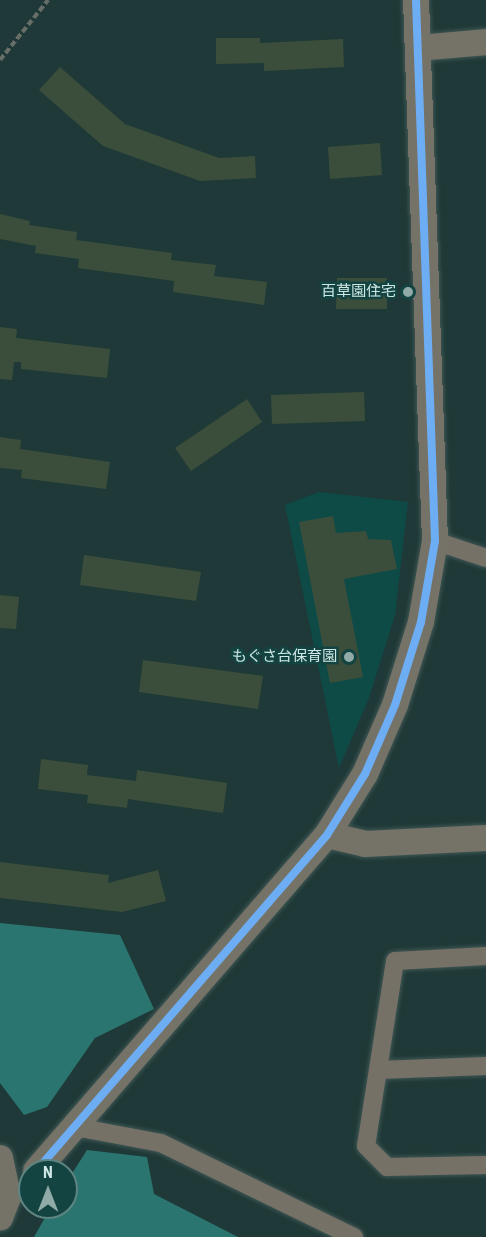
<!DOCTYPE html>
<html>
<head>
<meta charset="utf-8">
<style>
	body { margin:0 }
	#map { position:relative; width:486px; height:1237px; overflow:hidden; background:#1e3937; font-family:"Roboto Condensed","Noto Sans JP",sans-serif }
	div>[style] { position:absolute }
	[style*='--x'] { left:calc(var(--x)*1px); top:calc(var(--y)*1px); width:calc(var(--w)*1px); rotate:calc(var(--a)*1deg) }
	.built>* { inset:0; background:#0e4b47 }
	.forest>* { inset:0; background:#2b7570 }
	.building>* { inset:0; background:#3b4e3b }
	.path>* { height:4px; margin-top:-2px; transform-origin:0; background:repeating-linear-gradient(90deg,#676e68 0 6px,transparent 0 9px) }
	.roads { filter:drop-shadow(0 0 2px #405654) drop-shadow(0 0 2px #405654) }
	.street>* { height:18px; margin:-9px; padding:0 9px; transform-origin:9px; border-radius:9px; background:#767167 }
	.secondary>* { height:26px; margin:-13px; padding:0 13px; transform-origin:13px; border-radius:13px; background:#757368 }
	.cycleway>* { height:8px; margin:-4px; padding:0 4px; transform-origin:4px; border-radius:4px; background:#6dadf4 }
	.dots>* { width:16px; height:16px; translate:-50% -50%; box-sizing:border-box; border:3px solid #134441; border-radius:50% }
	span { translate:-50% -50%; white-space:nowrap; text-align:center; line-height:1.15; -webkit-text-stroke:5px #134441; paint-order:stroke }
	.poi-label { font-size:15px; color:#cee7e4 }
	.right { translate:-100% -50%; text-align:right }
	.north { position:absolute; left:18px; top:1159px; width:60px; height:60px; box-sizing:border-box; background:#134441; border:2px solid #5e8582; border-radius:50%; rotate:0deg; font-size:16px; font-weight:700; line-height:24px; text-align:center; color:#cee7e4 }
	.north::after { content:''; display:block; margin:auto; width:21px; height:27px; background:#90aaa7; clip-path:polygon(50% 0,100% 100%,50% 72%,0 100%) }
</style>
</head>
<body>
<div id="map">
	<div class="built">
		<div style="clip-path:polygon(319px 492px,408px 502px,395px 615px,369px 698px,339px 768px,285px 505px)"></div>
	</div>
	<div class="forest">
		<div style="clip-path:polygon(0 923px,120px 935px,154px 1009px,95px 1038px,47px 1107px,24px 1115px,0 1083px)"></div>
		<div style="clip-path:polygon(87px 1150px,147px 1157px,154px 1194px,238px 1237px,34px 1237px,51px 1207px,66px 1207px,66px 1183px)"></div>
	</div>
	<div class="building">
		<div style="clip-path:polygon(216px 38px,260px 38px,260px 43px,343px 39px,344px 67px,264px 71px,264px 63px,216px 64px)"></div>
		<div style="clip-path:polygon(60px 67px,125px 124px,219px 158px,255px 156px,256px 178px,200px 181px,103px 146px,39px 90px)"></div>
		<div style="clip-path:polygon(380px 143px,382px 175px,330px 179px,328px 147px)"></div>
		<div style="clip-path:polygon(0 214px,30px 221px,29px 225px,77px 232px,76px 240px,172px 253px,171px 260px,216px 265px,214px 276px,267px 282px,264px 305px,173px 292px,174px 281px,78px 268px,79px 259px,35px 253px,36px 246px,0 239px)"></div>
		<div style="clip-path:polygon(337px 278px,387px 278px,387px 309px,336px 309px)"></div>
		<div style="clip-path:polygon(0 327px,17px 329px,16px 338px,110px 349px,107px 378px,21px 369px,21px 362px,14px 362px,12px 380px,0 379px)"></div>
		<div style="clip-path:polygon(364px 392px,365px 421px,272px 424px,271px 395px)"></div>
		<div style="clip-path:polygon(247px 399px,262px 422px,191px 471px,175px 448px)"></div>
		<div style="clip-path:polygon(0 437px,21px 440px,20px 449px,110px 462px,106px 489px,21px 478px,22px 470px,0 468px)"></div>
		<div style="clip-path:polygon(333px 516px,336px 533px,366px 531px,368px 539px,391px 540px,397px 569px,344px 579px,363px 677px,330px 683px,299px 522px)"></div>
		<div style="clip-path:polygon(84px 555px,201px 572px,196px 601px,80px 585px)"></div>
		<div style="clip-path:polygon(0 595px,19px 597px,16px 629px,0 628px)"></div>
		<div style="clip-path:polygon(143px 660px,263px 676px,258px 709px,139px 692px)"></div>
		<div style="clip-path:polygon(41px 759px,88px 765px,87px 775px,136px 781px,137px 770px,227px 783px,223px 813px,128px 799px,127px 808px,87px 803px,88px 795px,38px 789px)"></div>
		<div style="clip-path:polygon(0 862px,109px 875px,108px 883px,158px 870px,166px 901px,122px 912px,0 898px)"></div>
	</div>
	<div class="path">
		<div style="--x:0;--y:60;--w:77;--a:-51.3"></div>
	</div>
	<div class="roads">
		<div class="street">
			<div style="--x:435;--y:541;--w:54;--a:18.4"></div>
			<div style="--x:486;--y:956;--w:91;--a:176.9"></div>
			<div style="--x:395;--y:961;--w:187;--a:98.9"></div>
			<div style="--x:366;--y:1146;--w:30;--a:45"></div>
			<div style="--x:387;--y:1167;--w:99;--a:-1.2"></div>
			<div style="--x:378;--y:1070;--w:108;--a:-2.1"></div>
			<div style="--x:76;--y:1127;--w:86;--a:10.7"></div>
			<div style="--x:161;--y:1143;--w:215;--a:26"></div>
		</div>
		<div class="secondary">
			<div style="--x:418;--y:48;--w:68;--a:-5"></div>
			<div style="--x:327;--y:835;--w:39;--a:13"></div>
			<div style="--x:365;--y:844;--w:121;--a:-2.8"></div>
			<div style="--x:0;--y:1158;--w:40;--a:78"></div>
			<div style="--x:8;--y:1197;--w:22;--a:111"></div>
			<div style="--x:36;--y:1171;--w:444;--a:-49.1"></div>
			<div style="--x:327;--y:835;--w:72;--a:-58.1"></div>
			<div style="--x:365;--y:774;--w:75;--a:-66.5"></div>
			<div style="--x:395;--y:705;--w:87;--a:-72.6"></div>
			<div style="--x:421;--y:622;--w:82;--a:-80.2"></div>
			<div style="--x:435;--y:541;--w:541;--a:-92.01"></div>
		</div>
	</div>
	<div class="cycleway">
		<div style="--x:36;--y:1171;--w:444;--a:-49.1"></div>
		<div style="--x:327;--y:835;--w:72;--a:-58.1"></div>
		<div style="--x:365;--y:774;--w:75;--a:-66.5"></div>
		<div style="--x:395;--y:705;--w:87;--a:-72.6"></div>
		<div style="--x:421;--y:622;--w:82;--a:-80.2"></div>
		<div style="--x:435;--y:541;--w:541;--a:-92.01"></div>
	</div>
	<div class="dots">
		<div style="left:408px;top:292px;background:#90aaa7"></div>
		<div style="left:349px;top:657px;background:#90aaa7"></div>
	</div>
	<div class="poi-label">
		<span class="right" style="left:396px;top:292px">百草園住宅</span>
		<span class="right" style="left:337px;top:657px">もぐさ台保育園</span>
	</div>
	<div class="north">N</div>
</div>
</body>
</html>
